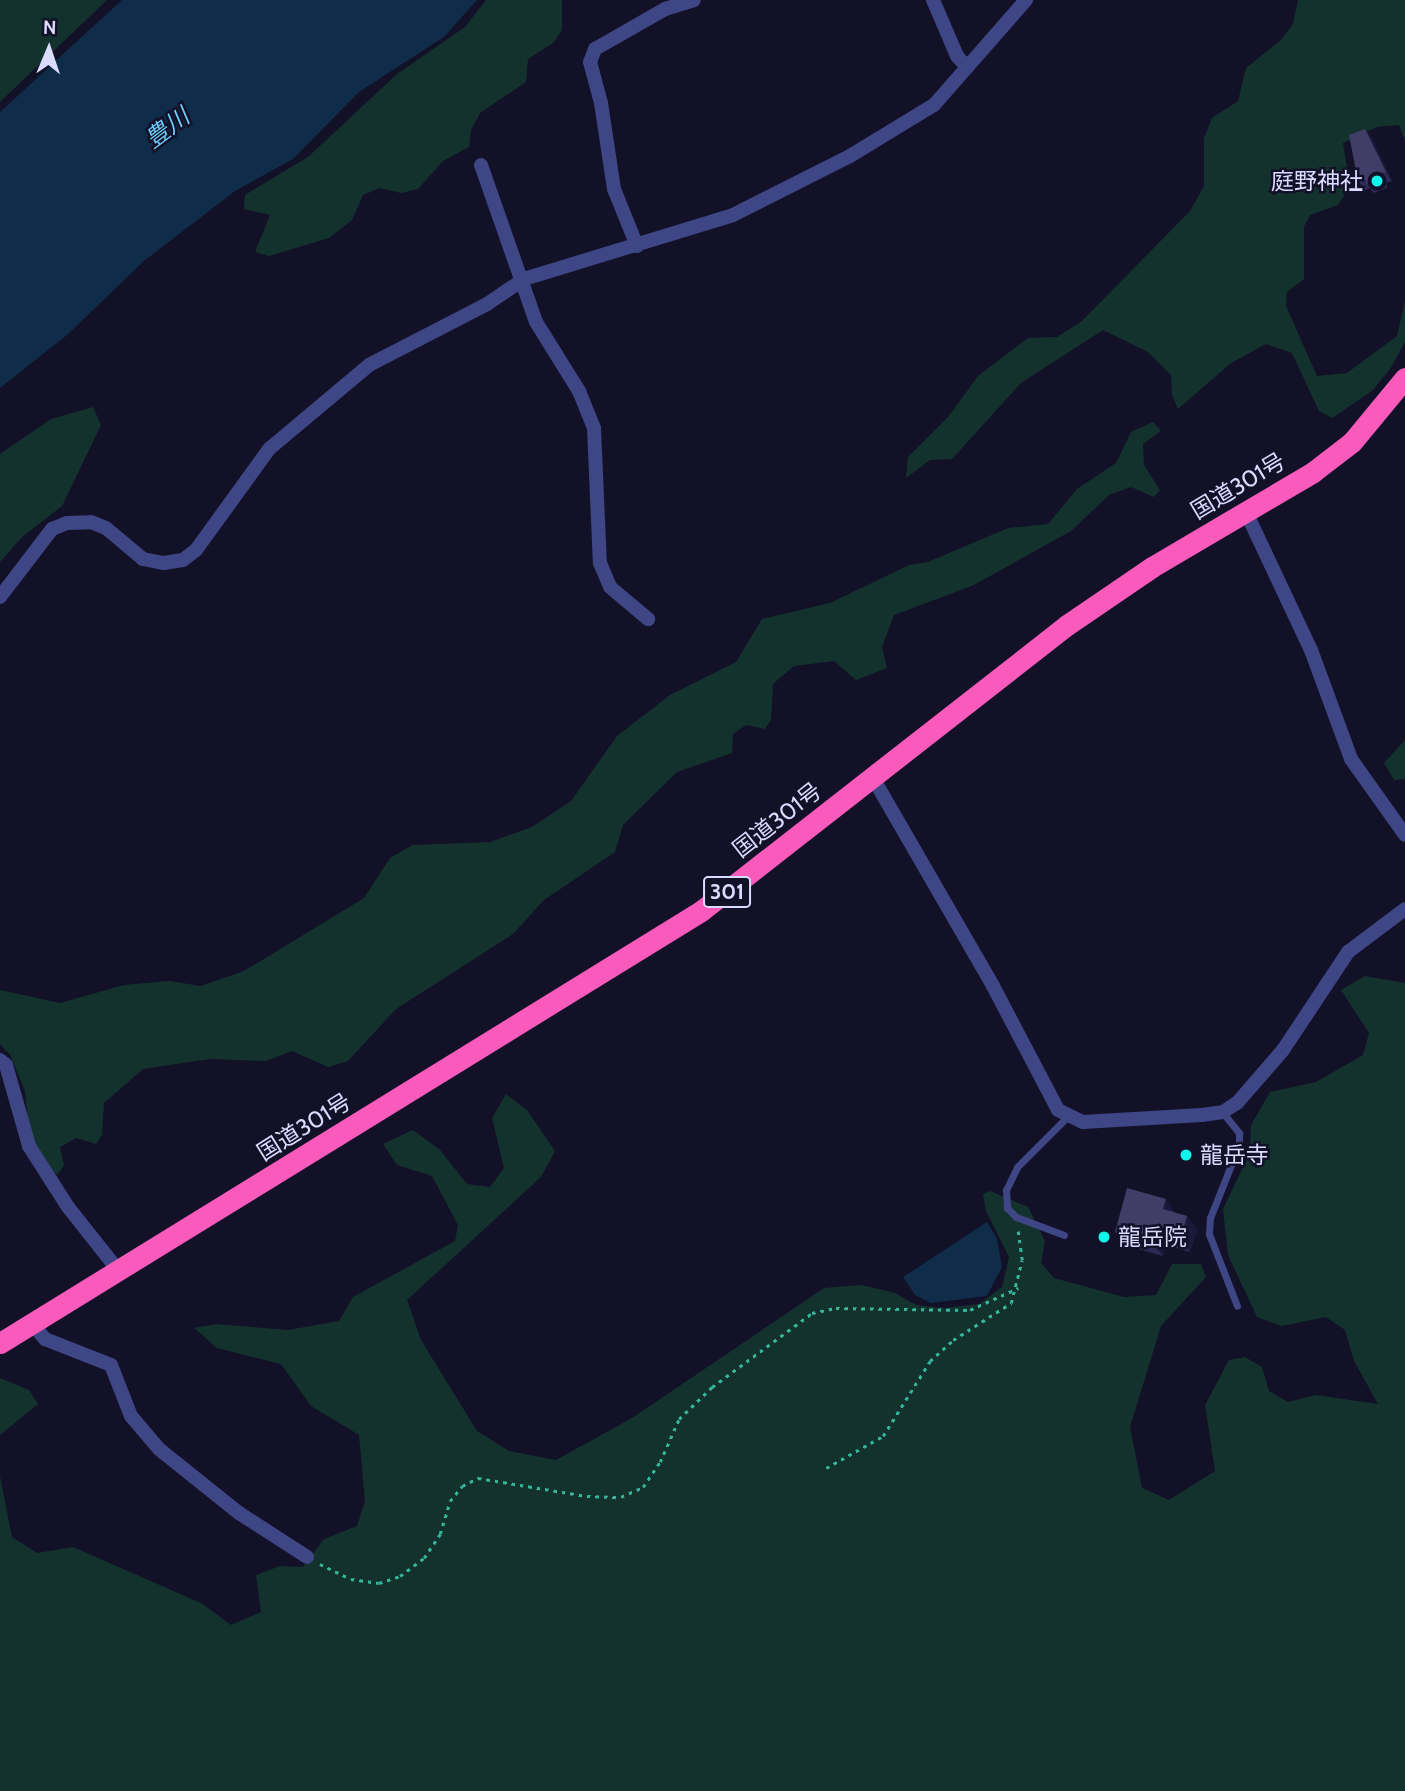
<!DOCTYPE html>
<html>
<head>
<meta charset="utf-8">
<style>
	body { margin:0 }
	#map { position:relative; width:1405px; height:1791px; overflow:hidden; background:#121128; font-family:Cabin,"Noto Sans JP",sans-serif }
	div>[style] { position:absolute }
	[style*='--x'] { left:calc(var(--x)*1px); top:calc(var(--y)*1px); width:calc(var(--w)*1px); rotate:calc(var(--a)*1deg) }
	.green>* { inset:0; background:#14322d }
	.water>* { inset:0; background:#0f2c49 }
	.path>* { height:2.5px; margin-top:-1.25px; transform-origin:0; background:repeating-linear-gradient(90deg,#35b69c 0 3.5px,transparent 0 8.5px) }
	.lane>* { height:7px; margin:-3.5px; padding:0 3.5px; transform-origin:3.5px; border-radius:3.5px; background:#3e4685 }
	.street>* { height:14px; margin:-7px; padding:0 7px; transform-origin:7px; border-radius:7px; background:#3e4685 }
	.highway>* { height:21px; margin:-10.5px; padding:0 10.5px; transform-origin:10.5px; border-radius:10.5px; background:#f95abc }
	.wall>* { inset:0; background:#2d2b55 }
	.shaded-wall>* { inset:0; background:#1a193b }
	.building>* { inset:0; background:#403e67 }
	.dots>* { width:19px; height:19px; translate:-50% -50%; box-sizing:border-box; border:4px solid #121128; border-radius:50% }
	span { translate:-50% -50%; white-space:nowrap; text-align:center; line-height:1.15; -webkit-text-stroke:5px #121128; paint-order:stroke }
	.shield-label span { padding:2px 5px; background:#121128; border:2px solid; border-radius:5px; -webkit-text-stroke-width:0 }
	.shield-label { font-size:21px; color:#dadbfe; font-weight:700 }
	.poi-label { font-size:23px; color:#dadbfe }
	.right { translate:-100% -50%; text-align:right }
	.left { translate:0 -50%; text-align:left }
	.street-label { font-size:23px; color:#dadbfe }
	.water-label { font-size:24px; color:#6cccf9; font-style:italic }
	.north { position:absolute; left:14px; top:14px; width:70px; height:70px; -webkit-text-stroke:5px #121128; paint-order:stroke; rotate:2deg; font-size:19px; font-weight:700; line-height:28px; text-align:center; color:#dadbfe }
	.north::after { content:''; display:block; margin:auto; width:24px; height:32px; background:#dadbfe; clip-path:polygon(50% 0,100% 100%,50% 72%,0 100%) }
</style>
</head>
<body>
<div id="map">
	<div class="green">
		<div style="clip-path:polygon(0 0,107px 0,0 102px)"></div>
		<div style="clip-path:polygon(486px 0,562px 0,562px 30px,553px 43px,528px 59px,526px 82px,480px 113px,471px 130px,469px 147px,443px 161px,418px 189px,401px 193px,380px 188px,363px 195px,352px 220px,329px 238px,269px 256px,255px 252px,270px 215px,244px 209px,245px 195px,308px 157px,397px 74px,465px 27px)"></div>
		<div style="clip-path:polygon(1298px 0,1405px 0,1405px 141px,1399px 125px,1377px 127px,1343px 143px,1350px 186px,1338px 205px,1310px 215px,1304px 227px,1304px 279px,1287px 292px,1286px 306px,1317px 376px,1347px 373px,1397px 336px,1405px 301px,1405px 342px,1390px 369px,1372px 391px,1332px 418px,1319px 411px,1292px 353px,1266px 344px,1231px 363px,1178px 409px,1172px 395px,1171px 375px,1148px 352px,1103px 330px,1021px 383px,952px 459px,930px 460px,906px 478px,908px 457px,948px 417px,978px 376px,1028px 338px,1057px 337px,1082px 321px,1190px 211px,1204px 186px,1204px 138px,1212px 118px,1238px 101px,1246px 68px,1281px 40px,1293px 24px)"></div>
		<div style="clip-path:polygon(93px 407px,101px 425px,62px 506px,22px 537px,0 562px,0 454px,51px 419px)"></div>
		<div style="clip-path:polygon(1153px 422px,1161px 431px,1143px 444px,1144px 465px,1160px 490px,1154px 497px,1131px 487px,1109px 495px,1071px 531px,974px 585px,894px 615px,882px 647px,887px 668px,856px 680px,834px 661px,794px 666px,773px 684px,771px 720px,765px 729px,746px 725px,733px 734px,732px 753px,677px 772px,623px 825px,615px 852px,544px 900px,513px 934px,396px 1009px,348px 1061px,328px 1067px,292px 1051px,266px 1061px,210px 1059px,143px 1069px,104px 1103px,102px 1135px,96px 1144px,76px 1138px,60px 1147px,64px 1166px,57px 1175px,43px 1161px,29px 1133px,25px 1091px,10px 1055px,0 1044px,0 990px,60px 1003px,124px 985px,169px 981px,201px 986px,244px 971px,364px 898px,390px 858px,413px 845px,490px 842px,532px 827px,571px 801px,617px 736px,670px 695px,736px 662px,762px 619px,830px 603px,909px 565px,928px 562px,1008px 528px,1048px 524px,1077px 489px,1116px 463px,1131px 432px)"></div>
		<div style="clip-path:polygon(1405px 740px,1405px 779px,1394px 780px,1384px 763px)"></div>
		<div style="clip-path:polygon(1365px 976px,1405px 983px,1405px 1791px,0 1791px,0 1476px,12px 1537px,37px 1553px,73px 1547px,201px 1603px,231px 1625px,261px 1612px,256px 1575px,280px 1566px,303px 1567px,324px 1539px,357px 1526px,365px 1501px,359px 1435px,311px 1406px,281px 1364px,217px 1348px,194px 1328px,216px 1324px,288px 1330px,339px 1321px,353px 1297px,455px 1241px,458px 1225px,432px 1176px,397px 1165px,383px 1144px,413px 1130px,440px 1150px,467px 1184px,490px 1187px,504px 1168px,492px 1118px,506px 1094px,527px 1110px,555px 1151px,541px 1177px,407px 1300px,421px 1340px,477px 1431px,509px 1451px,556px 1460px,632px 1418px,824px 1288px,862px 1285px,895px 1293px,916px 1305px,944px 1308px,979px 1304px,1002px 1287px,1009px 1257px,986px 1211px,983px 1194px,990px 1191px,1028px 1207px,1045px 1241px,1041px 1263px,1054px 1278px,1124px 1297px,1156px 1295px,1172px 1264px,1201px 1264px,1206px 1277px,1161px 1326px,1130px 1427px,1142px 1488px,1169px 1500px,1215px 1471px,1205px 1405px,1229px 1360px,1245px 1357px,1262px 1367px,1269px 1391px,1288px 1402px,1316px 1395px,1378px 1404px,1354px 1361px,1345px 1330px,1326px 1317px,1282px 1326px,1257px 1317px,1228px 1255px,1223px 1209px,1250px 1153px,1251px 1125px,1270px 1092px,1316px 1082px,1363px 1055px,1369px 1033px,1341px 990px)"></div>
		<div style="clip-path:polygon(0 1378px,29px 1390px,38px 1404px,0 1435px)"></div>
	</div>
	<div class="water">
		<div style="clip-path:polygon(122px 0,477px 0,444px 37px,359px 92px,293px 159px,235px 191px,144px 261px,67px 335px,0 388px,0 112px)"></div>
		<div style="clip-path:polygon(987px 1222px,997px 1239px,1002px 1267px,987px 1296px,931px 1303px,915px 1295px,903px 1277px)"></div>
	</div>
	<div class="path">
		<div style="--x:826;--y:1468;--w:65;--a:-29.3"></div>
		<div style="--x:883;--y:1436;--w:89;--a:-57.9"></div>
		<div style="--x:930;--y:1361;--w:31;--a:-42"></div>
		<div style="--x:953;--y:1340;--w:69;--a:-32.5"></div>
		<div style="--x:1011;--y:1303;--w:44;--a:-75.7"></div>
		<div style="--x:1022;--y:1260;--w:29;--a:-98"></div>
		<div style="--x:320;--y:1564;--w:34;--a:26"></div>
		<div style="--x:351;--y:1579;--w:28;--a:8"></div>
		<div style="--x:379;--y:1583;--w:22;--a:-18"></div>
		<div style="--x:400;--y:1576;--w:30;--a:-37"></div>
		<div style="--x:424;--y:1558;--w:29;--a:-56"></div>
		<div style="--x:440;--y:1534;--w:34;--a:-73"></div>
		<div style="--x:450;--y:1501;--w:19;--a:-51"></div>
		<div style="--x:462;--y:1486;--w:18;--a:-27"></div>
		<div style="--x:478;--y:1478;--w:110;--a:9.4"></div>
		<div style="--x:587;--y:1496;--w:34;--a:2"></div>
		<div style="--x:621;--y:1497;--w:24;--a:-24"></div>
		<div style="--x:643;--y:1487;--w:30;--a:-56"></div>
		<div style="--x:660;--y:1462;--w:47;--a:-66.2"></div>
		<div style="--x:679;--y:1419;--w:46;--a:-44.1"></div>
		<div style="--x:712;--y:1387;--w:124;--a:-36.5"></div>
		<div style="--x:812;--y:1313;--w:25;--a:-12"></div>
		<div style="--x:836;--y:1308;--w:134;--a:0.9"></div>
		<div style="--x:970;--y:1310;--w:53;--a:-24.6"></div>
	</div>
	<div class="lane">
		<div style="--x:1223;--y:1113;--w:26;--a:51"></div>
		<div style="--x:1239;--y:1133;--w:12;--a:90"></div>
		<div style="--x:1239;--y:1145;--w:79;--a:111.7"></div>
		<div style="--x:1210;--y:1218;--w:16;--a:94"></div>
		<div style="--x:1209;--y:1234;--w:77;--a:68.7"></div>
		<div style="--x:1064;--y:1235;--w:51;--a:-159.4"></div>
		<div style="--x:1016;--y:1217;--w:13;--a:-135"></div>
		<div style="--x:1007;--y:1208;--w:18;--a:-93"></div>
		<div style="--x:1006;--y:1190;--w:25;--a:-64"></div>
		<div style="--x:1017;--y:1167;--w:69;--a:-45"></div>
	</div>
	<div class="street">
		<div style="--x:933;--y:0;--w:61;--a:66.8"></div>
		<div style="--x:957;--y:56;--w:15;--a:48"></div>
		<div style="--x:481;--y:165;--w:166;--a:70.7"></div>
		<div style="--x:536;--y:322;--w:81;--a:58.1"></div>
		<div style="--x:579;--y:391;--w:40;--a:68"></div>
		<div style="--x:594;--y:428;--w:135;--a:87.5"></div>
		<div style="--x:600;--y:563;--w:26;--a:67"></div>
		<div style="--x:610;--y:587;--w:50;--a:40.1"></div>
		<div style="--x:637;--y:246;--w:61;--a:-112"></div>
		<div style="--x:614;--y:189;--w:87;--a:-98.6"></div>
		<div style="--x:601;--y:103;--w:42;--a:-105"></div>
		<div style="--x:590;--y:62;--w:14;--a:-69"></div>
		<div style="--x:595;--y:49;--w:81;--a:-29.7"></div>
		<div style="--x:665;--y:9;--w:30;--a:-17"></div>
		<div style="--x:1246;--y:512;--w:153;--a:64.8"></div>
		<div style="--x:1311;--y:650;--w:116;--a:69.8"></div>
		<div style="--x:1351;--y:759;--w:93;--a:54.6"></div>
		<div style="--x:0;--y:597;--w:86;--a:-52.6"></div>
		<div style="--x:52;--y:529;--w:16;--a:-22"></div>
		<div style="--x:67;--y:523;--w:24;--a:-2"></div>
		<div style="--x:91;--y:522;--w:16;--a:22"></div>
		<div style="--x:106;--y:528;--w:48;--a:40"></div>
		<div style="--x:143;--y:559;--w:21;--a:11"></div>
		<div style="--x:164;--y:563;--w:19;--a:-9"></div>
		<div style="--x:183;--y:560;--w:16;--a:-38"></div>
		<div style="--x:196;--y:550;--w:125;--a:-54.1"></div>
		<div style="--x:269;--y:449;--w:131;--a:-40"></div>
		<div style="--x:369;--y:365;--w:133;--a:-27.3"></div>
		<div style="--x:487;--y:304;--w:45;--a:-34"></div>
		<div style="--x:524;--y:279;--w:219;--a:-17"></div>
		<div style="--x:733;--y:215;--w:131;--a:-26.8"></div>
		<div style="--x:850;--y:156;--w:98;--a:-31.3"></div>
		<div style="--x:934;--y:105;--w:140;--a:-48.8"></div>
		<div style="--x:873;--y:778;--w:240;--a:60"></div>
		<div style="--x:993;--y:986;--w:140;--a:62.3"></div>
		<div style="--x:1058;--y:1110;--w:28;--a:26"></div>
		<div style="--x:1083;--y:1122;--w:119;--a:-3.4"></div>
		<div style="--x:1202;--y:1115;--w:21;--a:-8"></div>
		<div style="--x:1223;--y:1112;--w:17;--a:-33"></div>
		<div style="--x:1237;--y:1103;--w:70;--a:-49"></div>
		<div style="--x:1283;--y:1050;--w:118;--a:-56.4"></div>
		<div style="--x:1348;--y:952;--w:71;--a:-37"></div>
		<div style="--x:0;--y:1060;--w:8;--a:40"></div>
		<div style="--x:6;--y:1065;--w:84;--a:74.1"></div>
		<div style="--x:29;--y:1146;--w:72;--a:57.4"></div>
		<div style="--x:68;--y:1207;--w:80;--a:51.6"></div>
		<div style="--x:32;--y:1323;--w:21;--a:51"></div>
		<div style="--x:45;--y:1339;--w:71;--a:21.5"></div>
		<div style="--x:111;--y:1365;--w:55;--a:68.6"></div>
		<div style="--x:131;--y:1416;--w:43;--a:49.7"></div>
		<div style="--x:159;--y:1449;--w:102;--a:38.7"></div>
		<div style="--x:239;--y:1513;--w:81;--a:32.9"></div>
	</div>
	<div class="highway">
		<div style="--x:0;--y:1343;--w:823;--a:-31.64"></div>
		<div style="--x:701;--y:911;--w:464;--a:-38"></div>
		<div style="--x:1067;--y:625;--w:103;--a:-34.3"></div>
		<div style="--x:1152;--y:567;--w:187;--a:-30.5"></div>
		<div style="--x:1313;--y:472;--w:49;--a:-37.6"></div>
		<div style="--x:1352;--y:442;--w:83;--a:-50.4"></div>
	</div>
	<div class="wall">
		<div style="clip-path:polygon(1365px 129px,1372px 138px,1392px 181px,1386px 183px,1387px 188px,1373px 193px,1370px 188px,1365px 190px,1358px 181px)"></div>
		<div style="clip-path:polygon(1175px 1213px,1187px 1216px,1197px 1230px,1190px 1252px,1166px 1245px,1163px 1256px,1124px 1245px,1115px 1232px)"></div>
	</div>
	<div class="shaded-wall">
		<div style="clip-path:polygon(1365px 129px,1372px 138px,1392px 181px,1386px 172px)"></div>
		<div style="clip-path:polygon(1166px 1199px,1175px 1213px,1163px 1209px)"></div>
		<div style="clip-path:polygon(1187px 1216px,1197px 1230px,1190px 1252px,1180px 1239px)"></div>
		<div style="clip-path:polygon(1157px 1232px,1166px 1245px,1163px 1256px,1153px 1243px)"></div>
	</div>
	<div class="building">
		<div style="clip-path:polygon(1365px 129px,1386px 172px,1379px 174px,1381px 179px,1367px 184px,1365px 179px,1358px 181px,1349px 135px)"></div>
		<div style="clip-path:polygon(1127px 1188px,1166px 1199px,1163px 1209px,1187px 1216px,1180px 1239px,1157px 1232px,1153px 1243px,1115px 1232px)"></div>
	</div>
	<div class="dots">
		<div style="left:1377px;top:181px;background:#0ef6ec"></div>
		<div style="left:1186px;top:1155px;background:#0ef6ec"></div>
		<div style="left:1104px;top:1237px;background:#0ef6ec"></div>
	</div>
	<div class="shield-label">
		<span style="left:727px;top:892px">301</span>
	</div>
	<div class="poi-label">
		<span class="right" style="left:1363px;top:181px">庭野神社</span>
		<span class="left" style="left:1200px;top:1155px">龍岳寺</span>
		<span class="left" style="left:1118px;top:1237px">龍岳院</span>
	</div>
	<div class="street-label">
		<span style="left:1238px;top:486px;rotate:-31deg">国道301号</span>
		<span style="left:777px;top:820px;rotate:-38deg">国道301号</span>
		<span style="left:304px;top:1127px;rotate:-32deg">国道301号</span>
	</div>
	<div class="water-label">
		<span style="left:167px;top:128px;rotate:-37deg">豊川</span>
	</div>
	<div class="north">N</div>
</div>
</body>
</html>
